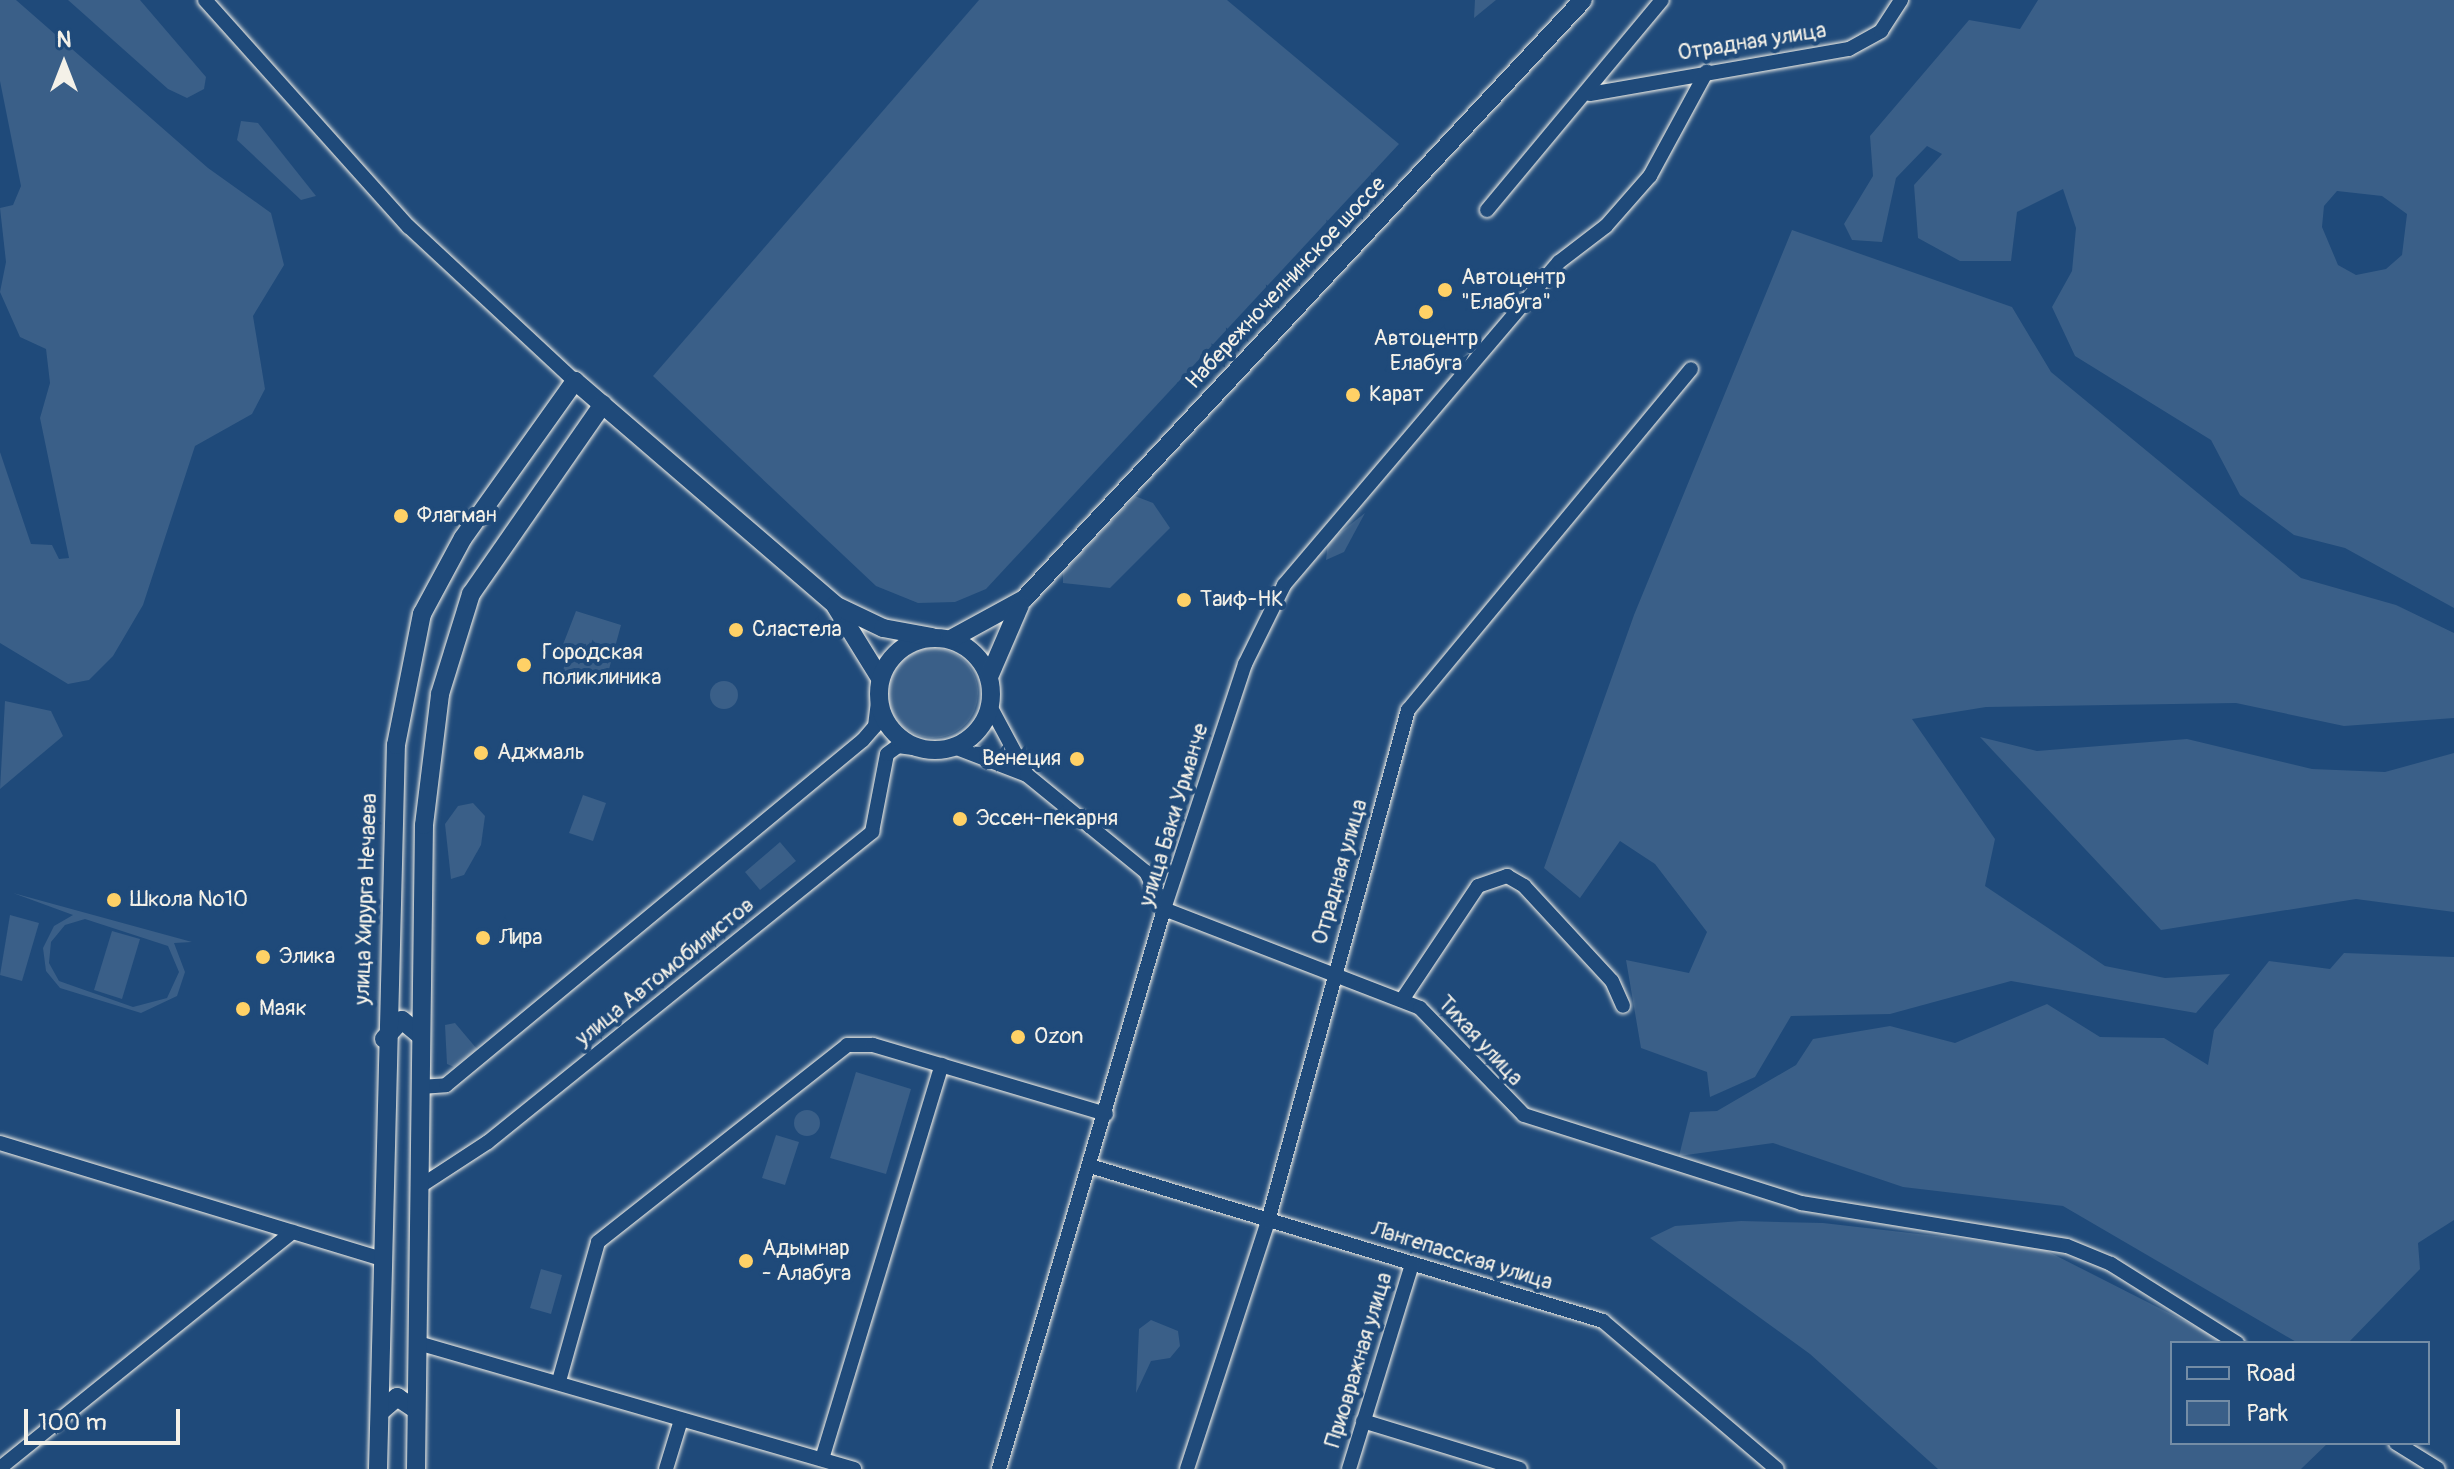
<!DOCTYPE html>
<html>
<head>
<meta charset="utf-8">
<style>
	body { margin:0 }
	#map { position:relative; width:2454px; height:1469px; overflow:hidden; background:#1f4a7a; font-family:Pangolin,sans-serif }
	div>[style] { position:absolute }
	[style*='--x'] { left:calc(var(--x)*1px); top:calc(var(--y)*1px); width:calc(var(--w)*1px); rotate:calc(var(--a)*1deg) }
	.green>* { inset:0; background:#3a5f88 }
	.round { border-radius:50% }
	.roads { filter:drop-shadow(0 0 2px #f4f1e8) drop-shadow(0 0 2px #f4f1e8) }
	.minor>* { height:14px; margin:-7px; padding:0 7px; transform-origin:7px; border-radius:7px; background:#1f4a7a }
	.major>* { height:18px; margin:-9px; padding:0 9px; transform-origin:9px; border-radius:9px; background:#1f4a7a }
	.major>.ring { margin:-9px; padding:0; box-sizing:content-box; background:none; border:18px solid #1f4a7a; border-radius:50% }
	.dots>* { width:22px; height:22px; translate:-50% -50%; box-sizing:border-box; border:4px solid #1f4a7a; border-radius:50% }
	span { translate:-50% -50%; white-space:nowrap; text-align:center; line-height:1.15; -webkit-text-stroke:8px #1f4a7a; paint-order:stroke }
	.street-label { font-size:22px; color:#f4f1e8 }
	.poi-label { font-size:22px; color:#f4f1e8 }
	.left { translate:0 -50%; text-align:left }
	.right { translate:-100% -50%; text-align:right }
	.legend { position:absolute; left:2170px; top:1341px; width:260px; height:104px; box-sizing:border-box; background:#1f4a7a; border:2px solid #748da6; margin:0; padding:10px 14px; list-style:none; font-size:24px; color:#f4f1e8 }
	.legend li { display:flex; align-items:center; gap:16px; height:40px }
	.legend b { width:40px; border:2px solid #748da6 }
	.north { position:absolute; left:24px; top:24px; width:80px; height:80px; -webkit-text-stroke:6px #1f4a7a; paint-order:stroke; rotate:0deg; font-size:22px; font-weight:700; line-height:32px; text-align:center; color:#f4f1e8 }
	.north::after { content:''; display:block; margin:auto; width:28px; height:36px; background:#f4f1e8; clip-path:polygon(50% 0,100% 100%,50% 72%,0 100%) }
	.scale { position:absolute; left:24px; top:1409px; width:156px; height:36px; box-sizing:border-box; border:4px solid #f4f1e8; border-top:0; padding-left:10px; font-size:24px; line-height:28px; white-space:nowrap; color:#f4f1e8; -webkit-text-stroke:6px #1f4a7a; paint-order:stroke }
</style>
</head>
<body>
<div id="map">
	<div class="green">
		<div style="clip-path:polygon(0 0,16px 0,208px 168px,271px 213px,284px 265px,253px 316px,265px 389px,252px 414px,195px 446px,143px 605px,113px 656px,89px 680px,68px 684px,0 643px,0 452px,31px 544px,52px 545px,59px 559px,69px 558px,40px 418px,50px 383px,46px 349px,20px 337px,0 292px,6px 262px,0 208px,13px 205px,21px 186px,0 81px)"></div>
		<div style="clip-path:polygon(68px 0,140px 0,206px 77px,204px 89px,187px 98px,168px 89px)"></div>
		<div style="clip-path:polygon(979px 0,1227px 0,1399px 144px,986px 589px,955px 602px,918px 603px,876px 586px,653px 376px)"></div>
		<div style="clip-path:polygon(1475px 0,1496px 0,1474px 18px)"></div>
		<div style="clip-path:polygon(evenodd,2038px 0,2454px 0,2454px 608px,2345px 548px,2294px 535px,2240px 495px,2211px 440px,2075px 356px,2052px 307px,2072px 271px,2076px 228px,2063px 189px,2017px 212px,2011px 261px,1960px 261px,1918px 238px,1914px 185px,1942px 154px,1927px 146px,1896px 178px,1882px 242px,1852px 240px,1844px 224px,1873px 176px,1870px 136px,1969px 20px,2020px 29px,2038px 0,2337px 191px,2382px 196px,2407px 214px,2402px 255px,2386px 269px,2356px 275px,2338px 265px,2322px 227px,2324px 206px,2337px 191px)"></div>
		<div style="clip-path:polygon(241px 121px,258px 123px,316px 196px,301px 200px,237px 140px)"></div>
		<div style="clip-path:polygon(1792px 230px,2012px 307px,2051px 372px,2301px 578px,2396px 605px,2454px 633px,2454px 718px,2344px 726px,2236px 703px,1986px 707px,1912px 719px,1995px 839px,1985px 886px,2105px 966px,2165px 978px,2230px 974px,2196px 1013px,2011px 981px,1890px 1014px,1791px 1016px,1755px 1077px,1710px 1097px,1707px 1072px,1641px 1048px,1626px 960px,1689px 973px,1707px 932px,1655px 864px,1620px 841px,1580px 898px,1544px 868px,1634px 615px)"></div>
		<div style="clip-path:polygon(1135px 496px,1153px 503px,1170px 528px,1110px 588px,1063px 583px,1063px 572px)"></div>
		<div style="clip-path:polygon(1365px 513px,1344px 552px,1326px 560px,1328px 542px)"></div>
		<div style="clip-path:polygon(576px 611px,621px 625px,605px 684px,563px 671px,565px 663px,557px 660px)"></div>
		<div class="round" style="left:888px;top:648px;width:90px;height:90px"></div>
		<div class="round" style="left:710px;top:681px;width:28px;height:28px"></div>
		<div style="clip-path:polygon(5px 701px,51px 711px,63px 736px,0 789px)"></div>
		<div style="clip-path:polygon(1980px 737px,2037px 751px,2187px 739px,2312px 769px,2385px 772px,2454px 753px,2454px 912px,2356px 899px,2161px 930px)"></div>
		<div style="clip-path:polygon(583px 795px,606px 803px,593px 841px,569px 833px)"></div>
		<div style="clip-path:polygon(473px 803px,485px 816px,481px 845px,464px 875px,451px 879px,445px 824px,458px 806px)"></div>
		<div style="clip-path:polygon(780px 842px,796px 861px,760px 890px,745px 872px)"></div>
		<div style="clip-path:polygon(evenodd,13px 893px,192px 942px,174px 943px,185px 972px,177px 996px,141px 1013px,60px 988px,46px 971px,43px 948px,54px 926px,73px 915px,13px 893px,85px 919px,168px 946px,179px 972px,167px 998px,133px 1007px,59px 981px,49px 963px,51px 942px,65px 925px,85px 919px)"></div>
		<div style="clip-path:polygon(10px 915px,39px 923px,22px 981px,0 975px)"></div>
		<div style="clip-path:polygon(112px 931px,140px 939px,122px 999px,94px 990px)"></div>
		<div style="clip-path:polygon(2344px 953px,2454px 957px,2454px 1220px,2418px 1243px,2420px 1269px,2348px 1343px,2298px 1343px,2063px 1206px,1903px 1187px,1773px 1143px,1679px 1156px,1690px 1112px,1717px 1111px,1796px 1065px,1813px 1039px,1890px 1026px,1955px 1043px,2047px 1004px,2100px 1037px,2164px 1038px,2208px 1065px,2214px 1030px,2269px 961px,2330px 969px)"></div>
		<div style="clip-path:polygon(455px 1023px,477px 1049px,454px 1067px,447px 1064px,445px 1025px)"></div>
		<div style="clip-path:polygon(856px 1072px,911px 1089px,886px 1174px,830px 1158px)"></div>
		<div class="round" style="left:794px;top:1110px;width:26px;height:26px"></div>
		<div style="clip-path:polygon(776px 1135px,799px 1142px,785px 1185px,762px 1178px)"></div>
		<div style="clip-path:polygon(1741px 1221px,1823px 1223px,2041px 1248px,2228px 1343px,2172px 1343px,2172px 1443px,2328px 1443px,2301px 1469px,1938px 1469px,1810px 1354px,1650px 1238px,1675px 1226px)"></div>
		<div style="clip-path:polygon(541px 1269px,562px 1275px,551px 1314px,530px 1308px)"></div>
		<div style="clip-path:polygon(1151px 1320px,1178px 1331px,1180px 1346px,1170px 1358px,1151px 1361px,1136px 1393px,1139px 1329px)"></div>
	</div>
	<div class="roads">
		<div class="minor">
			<div style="--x:205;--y:0;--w:305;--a:48.1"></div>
			<div style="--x:409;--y:227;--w:226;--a:42.9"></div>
			<div style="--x:1590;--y:94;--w:263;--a:-9.9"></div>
			<div style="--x:1849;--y:49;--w:37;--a:-29"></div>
			<div style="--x:1881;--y:31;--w:37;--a:-57"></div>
			<div style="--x:1487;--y:210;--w:273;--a:-50.2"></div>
			<div style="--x:990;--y:706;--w:78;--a:61.8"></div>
			<div style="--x:954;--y:747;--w:78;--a:21"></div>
			<div style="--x:1027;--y:775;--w:154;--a:39.2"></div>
			<div style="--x:1146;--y:872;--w:41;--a:64.1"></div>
			<div style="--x:1164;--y:909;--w:274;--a:21.1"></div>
			<div style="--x:1420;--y:1008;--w:149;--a:45.8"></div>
			<div style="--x:1524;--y:1115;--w:291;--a:17.6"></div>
			<div style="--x:1801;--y:1203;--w:269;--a:9.2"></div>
			<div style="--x:2067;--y:1246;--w:48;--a:22.2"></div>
			<div style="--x:2111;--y:1264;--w:149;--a:32.1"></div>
			<div style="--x:1402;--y:1000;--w:137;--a:-56.3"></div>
			<div style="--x:1478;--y:886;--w:31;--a:-19"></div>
			<div style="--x:1507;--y:876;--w:20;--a:30"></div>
			<div style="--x:1524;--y:886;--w:129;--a:47.2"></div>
			<div style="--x:1612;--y:981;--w:27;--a:66"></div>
			<div style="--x:420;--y:1087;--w:26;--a:-4"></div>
			<div style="--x:446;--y:1085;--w:541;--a:-39.6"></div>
			<div style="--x:863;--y:740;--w:18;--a:-49"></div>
			<div style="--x:875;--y:726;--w:26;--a:-83"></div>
			<div style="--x:0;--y:1143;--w:400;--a:16.9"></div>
			<div style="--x:1090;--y:1166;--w:536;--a:16.81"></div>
			<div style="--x:1603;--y:1321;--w:228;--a:40.4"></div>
			<div style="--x:419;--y:1187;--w:82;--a:-33.1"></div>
			<div style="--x:488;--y:1142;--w:494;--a:-38.9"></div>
			<div style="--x:872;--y:832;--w:79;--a:-79.1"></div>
			<div style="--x:887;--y:754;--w:14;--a:-36"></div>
			<div style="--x:898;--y:746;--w:28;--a:8"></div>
			<div style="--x:418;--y:1343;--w:454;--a:16.1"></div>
			<div style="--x:559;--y:1381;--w:144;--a:-74.3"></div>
			<div style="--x:598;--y:1242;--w:318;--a:-38.3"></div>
			<div style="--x:847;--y:1045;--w:26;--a:0"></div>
			<div style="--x:873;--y:1045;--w:243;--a:16.5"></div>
			<div style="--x:1363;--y:1421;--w:164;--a:17"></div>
			<div style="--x:2396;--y:1443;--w:49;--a:31.8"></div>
			<div style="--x:822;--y:1459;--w:412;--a:-73.1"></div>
			<div style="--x:0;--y:1468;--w:376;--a:-38.9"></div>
			<div style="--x:666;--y:1469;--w:51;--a:-73"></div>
			<div style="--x:999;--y:1469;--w:584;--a:-73.58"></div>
			<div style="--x:1164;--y:909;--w:258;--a:-71.7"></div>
			<div style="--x:1245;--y:664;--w:88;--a:-63.7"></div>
			<div style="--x:1284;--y:585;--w:424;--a:-49.6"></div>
			<div style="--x:1559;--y:262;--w:59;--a:-37.5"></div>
			<div style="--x:1606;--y:226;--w:67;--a:-48.7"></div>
			<div style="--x:1650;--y:176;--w:119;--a:-61.5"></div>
			<div style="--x:1187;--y:1469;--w:261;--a:-71.9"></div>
			<div style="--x:1268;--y:1221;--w:530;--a:-74.68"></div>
			<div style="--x:1408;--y:710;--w:443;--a:-50.3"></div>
			<div style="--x:1349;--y:1469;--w:214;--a:-72.9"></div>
		</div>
		<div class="major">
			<div style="--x:836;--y:607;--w:84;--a:58.2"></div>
			<div class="ring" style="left:879px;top:638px;width:94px;height:94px"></div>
			<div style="--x:951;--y:639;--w:83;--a:-28.7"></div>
			<div style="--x:1024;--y:599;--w:819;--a:-46.98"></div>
			<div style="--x:989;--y:677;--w:78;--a:-66.7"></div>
			<div style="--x:384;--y:1039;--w:26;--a:-47"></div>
			<div style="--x:402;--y:1020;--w:23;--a:40"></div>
			<div style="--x:380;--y:1412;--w:23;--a:-41"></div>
			<div style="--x:397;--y:1397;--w:23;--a:34"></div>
			<div style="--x:378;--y:1469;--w:724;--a:-88.58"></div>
			<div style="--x:396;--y:745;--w:134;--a:-78.8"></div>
			<div style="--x:422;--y:614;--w:86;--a:-61.7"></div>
			<div style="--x:463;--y:538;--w:193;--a:-54.5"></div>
			<div style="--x:575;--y:381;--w:343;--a:40.7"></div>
			<div style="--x:835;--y:605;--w:53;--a:25.6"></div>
			<div style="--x:883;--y:628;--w:50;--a:10.4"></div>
			<div style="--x:416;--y:1469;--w:644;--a:-89.29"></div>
			<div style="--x:424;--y:825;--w:132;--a:-83"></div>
			<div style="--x:440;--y:694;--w:105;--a:-72.8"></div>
			<div style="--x:471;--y:594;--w:231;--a:-55.2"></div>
		</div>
	</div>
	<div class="dots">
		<div style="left:1445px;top:290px;background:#ffd166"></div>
		<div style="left:1426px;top:312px;background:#ffd166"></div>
		<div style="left:1353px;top:395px;background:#ffd166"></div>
		<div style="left:401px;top:516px;background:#ffd166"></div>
		<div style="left:1184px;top:600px;background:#ffd166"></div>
		<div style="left:736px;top:630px;background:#ffd166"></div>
		<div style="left:524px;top:665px;background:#ffd166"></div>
		<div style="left:481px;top:753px;background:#ffd166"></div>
		<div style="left:1077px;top:759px;background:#ffd166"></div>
		<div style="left:960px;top:819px;background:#ffd166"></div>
		<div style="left:114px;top:900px;background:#ffd166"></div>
		<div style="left:483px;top:938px;background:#ffd166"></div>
		<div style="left:263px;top:957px;background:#ffd166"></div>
		<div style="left:243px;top:1009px;background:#ffd166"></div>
		<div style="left:1018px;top:1037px;background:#ffd166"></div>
		<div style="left:746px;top:1261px;background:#ffd166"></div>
	</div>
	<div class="street-label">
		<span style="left:1752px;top:42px;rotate:-9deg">Отрадная улица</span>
		<span style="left:1286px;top:283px;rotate:-47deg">Набережночелнинское шоссе</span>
		<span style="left:1174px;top:815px;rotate:-73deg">улица Баки Урманче</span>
		<span style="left:1340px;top:872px;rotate:-74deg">Отрадная улица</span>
		<span style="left:366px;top:899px;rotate:-88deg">улица Хирурга Нечаева</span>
		<span style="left:665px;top:972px;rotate:-39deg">улица Автомобилистов</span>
		<span style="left:1480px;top:1041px;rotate:47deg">Тихая улица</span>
		<span style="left:1462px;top:1256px;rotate:17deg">Лангепасская улица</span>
		<span style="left:1359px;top:1360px;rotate:-73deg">Приовражная улица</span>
	</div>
	<div class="poi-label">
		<span class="left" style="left:1461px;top:290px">Автоцентр<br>"Елабуга"</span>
		<span style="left:1426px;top:351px">Автоцентр<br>Елабуга</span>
		<span class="left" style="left:1369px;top:395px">Карат</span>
		<span class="left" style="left:417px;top:516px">Флагман</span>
		<span class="left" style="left:1200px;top:600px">Таиф-НК</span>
		<span class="left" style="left:752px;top:630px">Сластела</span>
		<span class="left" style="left:542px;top:665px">Городская<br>поликлиника</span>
		<span class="left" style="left:497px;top:753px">Аджмаль</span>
		<span class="right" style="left:1061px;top:759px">Венеция</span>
		<span class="left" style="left:976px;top:819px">Эссен-пекарня</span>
		<span class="left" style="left:130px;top:900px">Школа №10</span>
		<span class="left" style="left:499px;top:938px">Лира</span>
		<span class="left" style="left:279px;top:957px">Элика</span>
		<span class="left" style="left:259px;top:1009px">Маяк</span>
		<span class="left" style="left:1034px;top:1037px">Ozon</span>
		<span class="left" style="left:762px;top:1261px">Адымнар<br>- Алабуга</span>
	</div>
	<ul class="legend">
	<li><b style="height:10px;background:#1f4a7a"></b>Road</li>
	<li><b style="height:22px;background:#3a5f88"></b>Park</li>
	</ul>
	<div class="north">N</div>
	<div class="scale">100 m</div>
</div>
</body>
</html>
